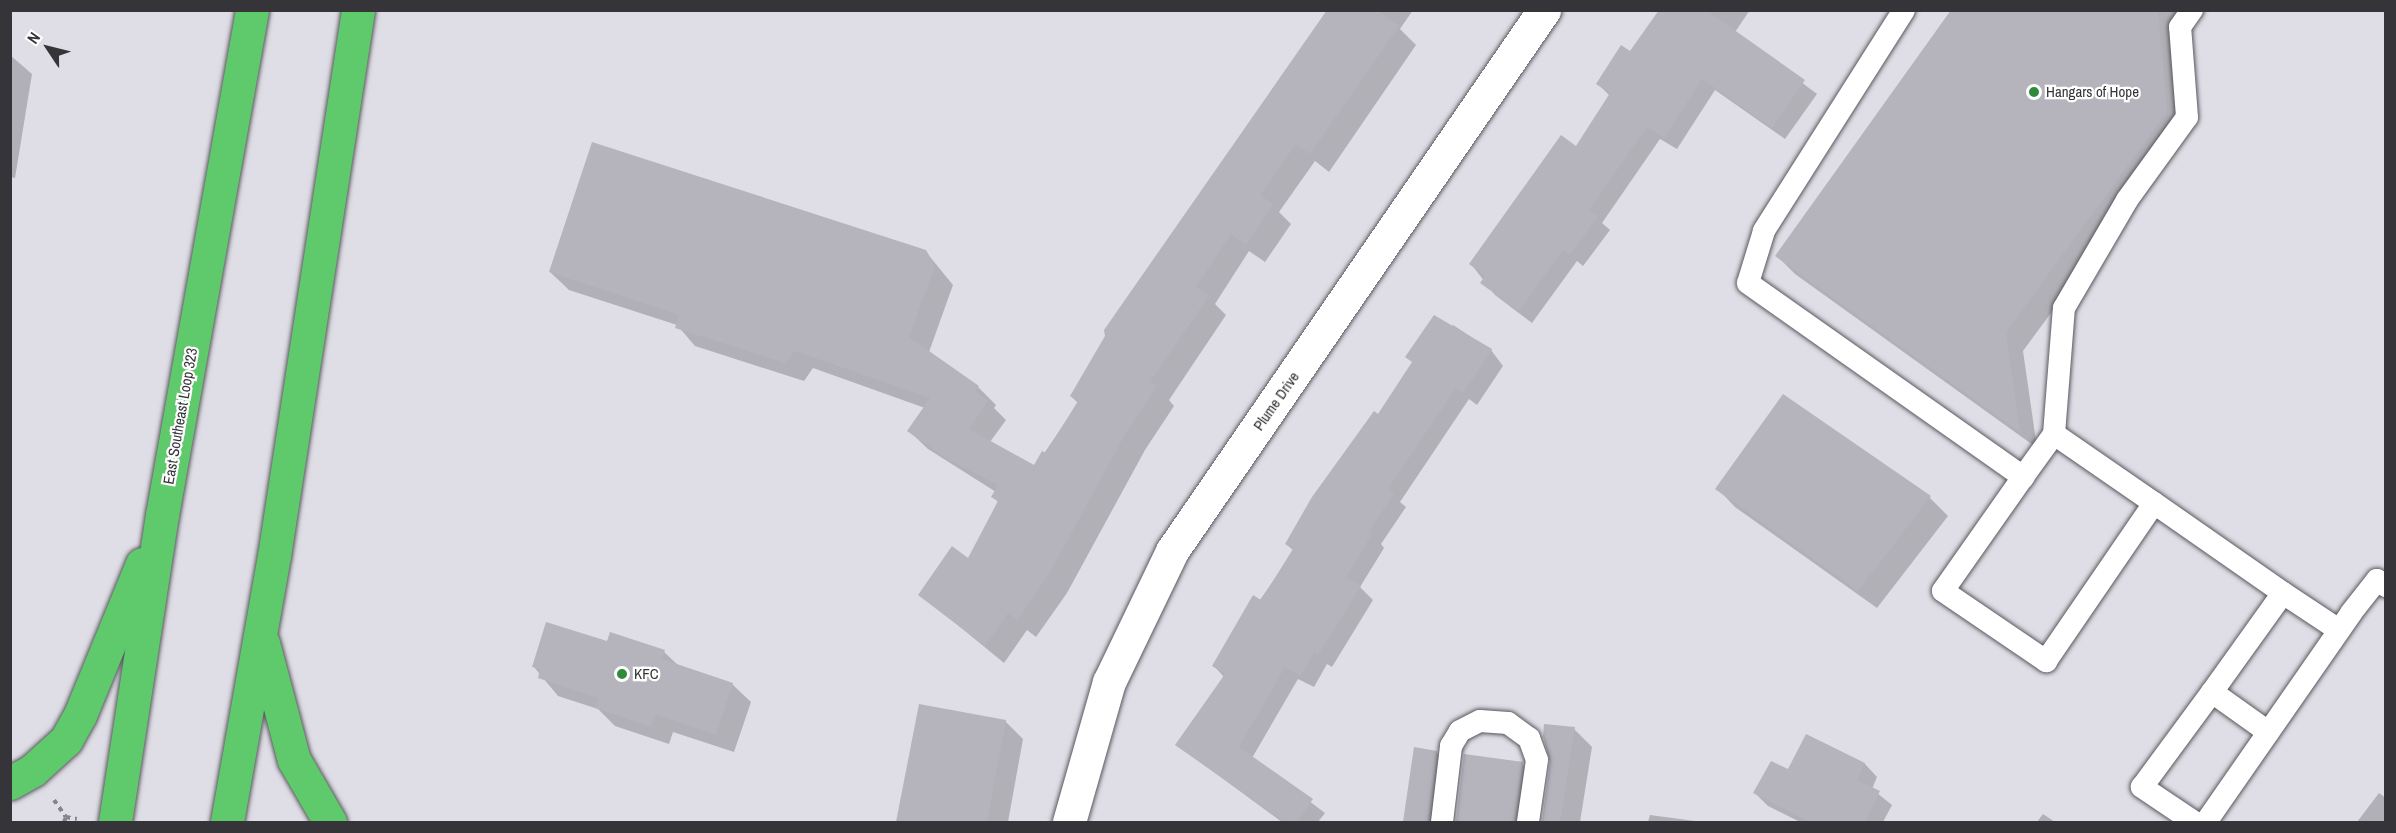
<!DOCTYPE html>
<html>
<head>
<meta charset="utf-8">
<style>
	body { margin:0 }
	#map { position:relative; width:2396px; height:833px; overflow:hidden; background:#dfdde5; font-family:"Archivo Narrow",sans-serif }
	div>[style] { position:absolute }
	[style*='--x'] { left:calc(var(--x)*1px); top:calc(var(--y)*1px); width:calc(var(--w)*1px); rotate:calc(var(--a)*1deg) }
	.shadow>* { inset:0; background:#0003 }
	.building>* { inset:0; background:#b5b3bb }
	.path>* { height:4px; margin-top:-2px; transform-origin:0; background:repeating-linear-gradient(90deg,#85848a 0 4.5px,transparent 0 9px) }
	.roads { filter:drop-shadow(0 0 2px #5a585f) drop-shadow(0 0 2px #5a585f) }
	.lane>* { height:22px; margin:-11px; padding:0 11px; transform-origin:11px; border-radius:11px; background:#fff }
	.street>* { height:33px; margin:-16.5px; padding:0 16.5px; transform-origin:16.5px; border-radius:16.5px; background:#fff }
	.highway>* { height:33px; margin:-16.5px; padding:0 16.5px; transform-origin:16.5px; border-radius:16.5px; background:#5fca6b }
	.dots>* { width:16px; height:16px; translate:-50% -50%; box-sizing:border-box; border:3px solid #fff; border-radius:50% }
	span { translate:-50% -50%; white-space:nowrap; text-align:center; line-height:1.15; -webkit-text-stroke:4.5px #fff; paint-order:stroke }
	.poi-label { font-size:15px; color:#353438 }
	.left { translate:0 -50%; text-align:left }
	.street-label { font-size:15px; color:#353438 }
	.frame { position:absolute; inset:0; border:12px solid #353438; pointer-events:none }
	.north { position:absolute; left:18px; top:18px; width:60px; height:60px; -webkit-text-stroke:4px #fff; paint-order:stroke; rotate:305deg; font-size:16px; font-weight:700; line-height:24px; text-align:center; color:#353438 }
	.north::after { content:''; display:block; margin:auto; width:21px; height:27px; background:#353438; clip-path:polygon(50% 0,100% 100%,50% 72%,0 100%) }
</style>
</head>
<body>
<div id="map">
	<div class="shadow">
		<div style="clip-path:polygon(1328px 10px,1413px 10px,1400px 29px,1416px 45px,1329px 172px,1315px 161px,1279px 212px,1291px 224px,1265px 262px,1249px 251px,1215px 304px,1226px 315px,1169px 400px,1174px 406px,1145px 450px,1067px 593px,1036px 637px,1027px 630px,1004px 663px,920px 594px,969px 560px,999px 503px,993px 497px,996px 492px,928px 449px,909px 431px,925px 408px,813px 368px,804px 381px,695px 346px,677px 325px,569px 290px,550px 272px,926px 252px,953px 285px,929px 352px,978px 387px,996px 405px,994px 408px,1006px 420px,990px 442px,1035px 467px,1078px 403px,1071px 396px)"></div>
		<div style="clip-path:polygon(1661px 10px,1750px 10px,1735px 32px,1817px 94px,1785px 139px,1715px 90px,1677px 149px,1660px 139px,1602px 223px,1610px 230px,1583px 266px,1577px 261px,1532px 323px,1495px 295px,1471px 264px,1577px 148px,1610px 96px,1598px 84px,1631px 53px)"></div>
		<div style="clip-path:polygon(1953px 10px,2195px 10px,2176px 36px,2185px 131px,2023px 351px,2037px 448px,1795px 274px,1777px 256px)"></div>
		<div style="clip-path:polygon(10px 55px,32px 74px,15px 178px,10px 177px)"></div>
		<div style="clip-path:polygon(1453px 325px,1491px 350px,1503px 366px,1477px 405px,1469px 399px,1400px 502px,1406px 507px,1381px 544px,1384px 548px,1360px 587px,1373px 600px,1332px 667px,1327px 664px,1314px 687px,1298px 679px,1252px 758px,1325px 813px,1318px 822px,1282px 822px,1177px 745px,1224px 677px,1214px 666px,1294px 551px,1286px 544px,1378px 416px)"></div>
		<div style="clip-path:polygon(1784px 396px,1930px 498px,1948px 516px,1877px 608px,1735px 507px,1717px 488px)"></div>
		<div style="clip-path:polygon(608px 643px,664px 652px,679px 666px,732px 684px,751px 702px,734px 752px,673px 732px,669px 744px,615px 726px,598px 709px,558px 696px,534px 667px)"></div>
		<div style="clip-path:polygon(920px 705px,1005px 721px,1023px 739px,1008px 822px,898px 822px)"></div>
		<div style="clip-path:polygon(1574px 729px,1592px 747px,1580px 822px,1543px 822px,1552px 762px)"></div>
		<div style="clip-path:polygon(1807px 736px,1865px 764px,1877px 777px,1872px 789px,1892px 805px,1883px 822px,1800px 822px,1768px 806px,1755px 793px,1789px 771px)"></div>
		<div style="clip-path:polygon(1415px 749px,1436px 752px,1454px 770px,1448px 822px,1404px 822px)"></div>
		<div style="clip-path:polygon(1465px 756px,1522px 764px,1541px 782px,1536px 822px,1457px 822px)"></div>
		<div style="clip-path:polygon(2379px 793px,2386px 798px,2386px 822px,2357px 822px)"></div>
		<div style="clip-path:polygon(2043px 814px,2055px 822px,2037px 822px)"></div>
		<div style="clip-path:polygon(1650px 815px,1695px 821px,1697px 822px,1648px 822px)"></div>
	</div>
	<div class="building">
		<div style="clip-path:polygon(1327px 10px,1377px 10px,1399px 26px,1310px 154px,1296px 144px,1260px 195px,1273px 204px,1246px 245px,1231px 234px,1196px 287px,1209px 296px,1150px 382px,1157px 386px,1127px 431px,1049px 574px,1017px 620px,1008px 613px,985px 646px,918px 595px,952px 546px,968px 558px,998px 501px,991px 497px,998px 485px,947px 459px,907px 431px,930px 398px,795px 351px,785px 363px,675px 328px,679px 315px,549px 272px,592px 142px,926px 250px,935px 266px,909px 337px,979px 386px,975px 391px,988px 401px,969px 429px,1034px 465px,1042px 451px,1046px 453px,1078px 401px,1070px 396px,1105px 336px,1104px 330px)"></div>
		<div style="clip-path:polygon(1659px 10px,1706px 10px,1805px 80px,1772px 128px,1702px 79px,1664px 138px,1647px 127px,1589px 210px,1598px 216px,1570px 255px,1563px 250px,1519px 311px,1480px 283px,1485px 276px,1469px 264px,1561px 135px,1576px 146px,1610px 93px,1596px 84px,1621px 45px,1630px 51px)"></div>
		<div style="clip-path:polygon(1951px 10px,2158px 10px,2167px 112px,2006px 332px,2020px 432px,1775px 256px)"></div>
		<div style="clip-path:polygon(1434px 315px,1492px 349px,1491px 352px,1463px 393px,1456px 388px,1388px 489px,1394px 494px,1369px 531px,1372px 534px,1346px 577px,1361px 586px,1318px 655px,1314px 652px,1300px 676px,1285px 667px,1239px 747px,1313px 799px,1297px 822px,1285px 822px,1175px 745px,1225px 674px,1212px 666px,1253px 595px,1261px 600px,1293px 549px,1285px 544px,1312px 497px,1374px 411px,1378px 414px,1412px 362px,1405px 357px)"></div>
		<div style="clip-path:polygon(1783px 394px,1931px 496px,1858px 591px,1715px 489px)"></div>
		<div style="clip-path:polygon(546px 622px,607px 641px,610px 632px,665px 650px,662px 659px,733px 683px,716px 735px,655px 714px,651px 727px,595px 708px,598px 698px,538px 678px,540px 669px,532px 667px)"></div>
		<div style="clip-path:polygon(919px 704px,1006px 720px,987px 822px,896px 822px)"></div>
		<div style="clip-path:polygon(1544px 724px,1575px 727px,1560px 822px,1542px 822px,1550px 762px,1543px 736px)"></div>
		<div style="clip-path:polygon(1806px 734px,1865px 763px,1857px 780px,1880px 791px,1865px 822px,1810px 822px,1753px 793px,1771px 761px,1788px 769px)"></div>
		<div style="clip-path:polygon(1414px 747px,1437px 751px,1429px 822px,1403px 822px)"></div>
		<div style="clip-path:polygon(1464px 754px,1523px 762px,1515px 822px,1456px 822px)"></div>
	</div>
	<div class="path">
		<div style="--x:54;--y:800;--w:21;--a:55"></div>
		<div style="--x:64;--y:822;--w:5;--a:-68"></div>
		<div style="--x:66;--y:817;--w:11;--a:10"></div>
	</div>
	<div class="roads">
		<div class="lane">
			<div style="--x:1904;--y:10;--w:262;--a:122.4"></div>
			<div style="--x:1764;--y:231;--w:54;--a:107.1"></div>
			<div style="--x:1748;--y:283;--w:337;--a:35.2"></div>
			<div style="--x:2023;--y:477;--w:139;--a:125.1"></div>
			<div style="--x:1943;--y:591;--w:125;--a:34.2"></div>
			<div style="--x:2046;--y:661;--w:191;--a:-55.6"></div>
			<div style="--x:2154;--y:503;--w:121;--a:-145.4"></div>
			<div style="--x:2054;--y:434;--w:126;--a:-85.5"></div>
			<div style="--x:2064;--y:308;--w:125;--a:-59.7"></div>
			<div style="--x:2127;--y:200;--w:102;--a:-54.1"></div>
			<div style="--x:2187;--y:117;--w:90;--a:-94.4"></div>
			<div style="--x:2180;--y:27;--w:21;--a:-55"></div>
			<div style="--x:2023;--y:477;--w:53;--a:-54.2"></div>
			<div style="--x:2154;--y:503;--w:157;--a:34.9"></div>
			<div style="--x:2283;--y:593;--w:122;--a:125.6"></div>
			<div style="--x:2283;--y:593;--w:67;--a:33.5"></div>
			<div style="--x:1442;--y:822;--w:77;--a:-83.2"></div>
			<div style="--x:1451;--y:746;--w:17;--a:-59"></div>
			<div style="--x:1460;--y:731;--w:22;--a:-27"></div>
			<div style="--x:1480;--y:721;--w:28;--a:4"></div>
			<div style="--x:1508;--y:723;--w:26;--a:36"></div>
			<div style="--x:1529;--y:738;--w:23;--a:70"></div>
			<div style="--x:1537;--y:760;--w:63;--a:98.3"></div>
			<div style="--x:2194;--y:822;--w:63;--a:-146.1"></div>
			<div style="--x:2142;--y:787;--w:118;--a:-53.6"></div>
			<div style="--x:2212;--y:692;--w:69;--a:35.5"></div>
			<div style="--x:2206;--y:822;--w:254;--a:-55.2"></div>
			<div style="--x:2351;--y:613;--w:42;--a:-51.8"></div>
			<div style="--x:2377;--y:580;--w:11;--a:34"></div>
		</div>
		<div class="street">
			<div style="--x:1069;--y:822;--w:146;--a:-74.1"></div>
			<div style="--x:1109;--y:682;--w:145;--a:-64.3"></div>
			<div style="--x:1172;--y:551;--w:657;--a:-55.49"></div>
		</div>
		<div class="highway">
			<div style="--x:263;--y:643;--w:121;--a:75.2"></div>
			<div style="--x:294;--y:760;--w:72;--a:59.9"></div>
			<div style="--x:10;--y:783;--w:26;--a:-29"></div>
			<div style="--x:33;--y:770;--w:45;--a:-42.3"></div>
			<div style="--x:66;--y:740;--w:29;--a:-61"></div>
			<div style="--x:80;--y:715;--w:163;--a:-67.7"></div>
			<div style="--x:115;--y:822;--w:311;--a:-81.3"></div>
			<div style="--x:162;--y:515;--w:513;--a:-79.89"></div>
			<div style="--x:227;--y:822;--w:270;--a:-80"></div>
			<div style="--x:274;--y:556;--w:552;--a:-81.25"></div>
		</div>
	</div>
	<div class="dots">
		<div style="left:2034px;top:92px;background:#2f8a3c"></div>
		<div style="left:622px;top:674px;background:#2f8a3c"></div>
	</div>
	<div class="poi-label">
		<span class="left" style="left:2046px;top:92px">Hangars of Hope</span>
		<span class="left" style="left:634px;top:674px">KFC</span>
	</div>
	<div class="street-label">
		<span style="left:1276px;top:401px;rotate:-55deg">Plume Drive</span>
		<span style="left:180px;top:416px;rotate:-80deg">East Southeast Loop 323</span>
	</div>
	<div class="frame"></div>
	<div class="north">N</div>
</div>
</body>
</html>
